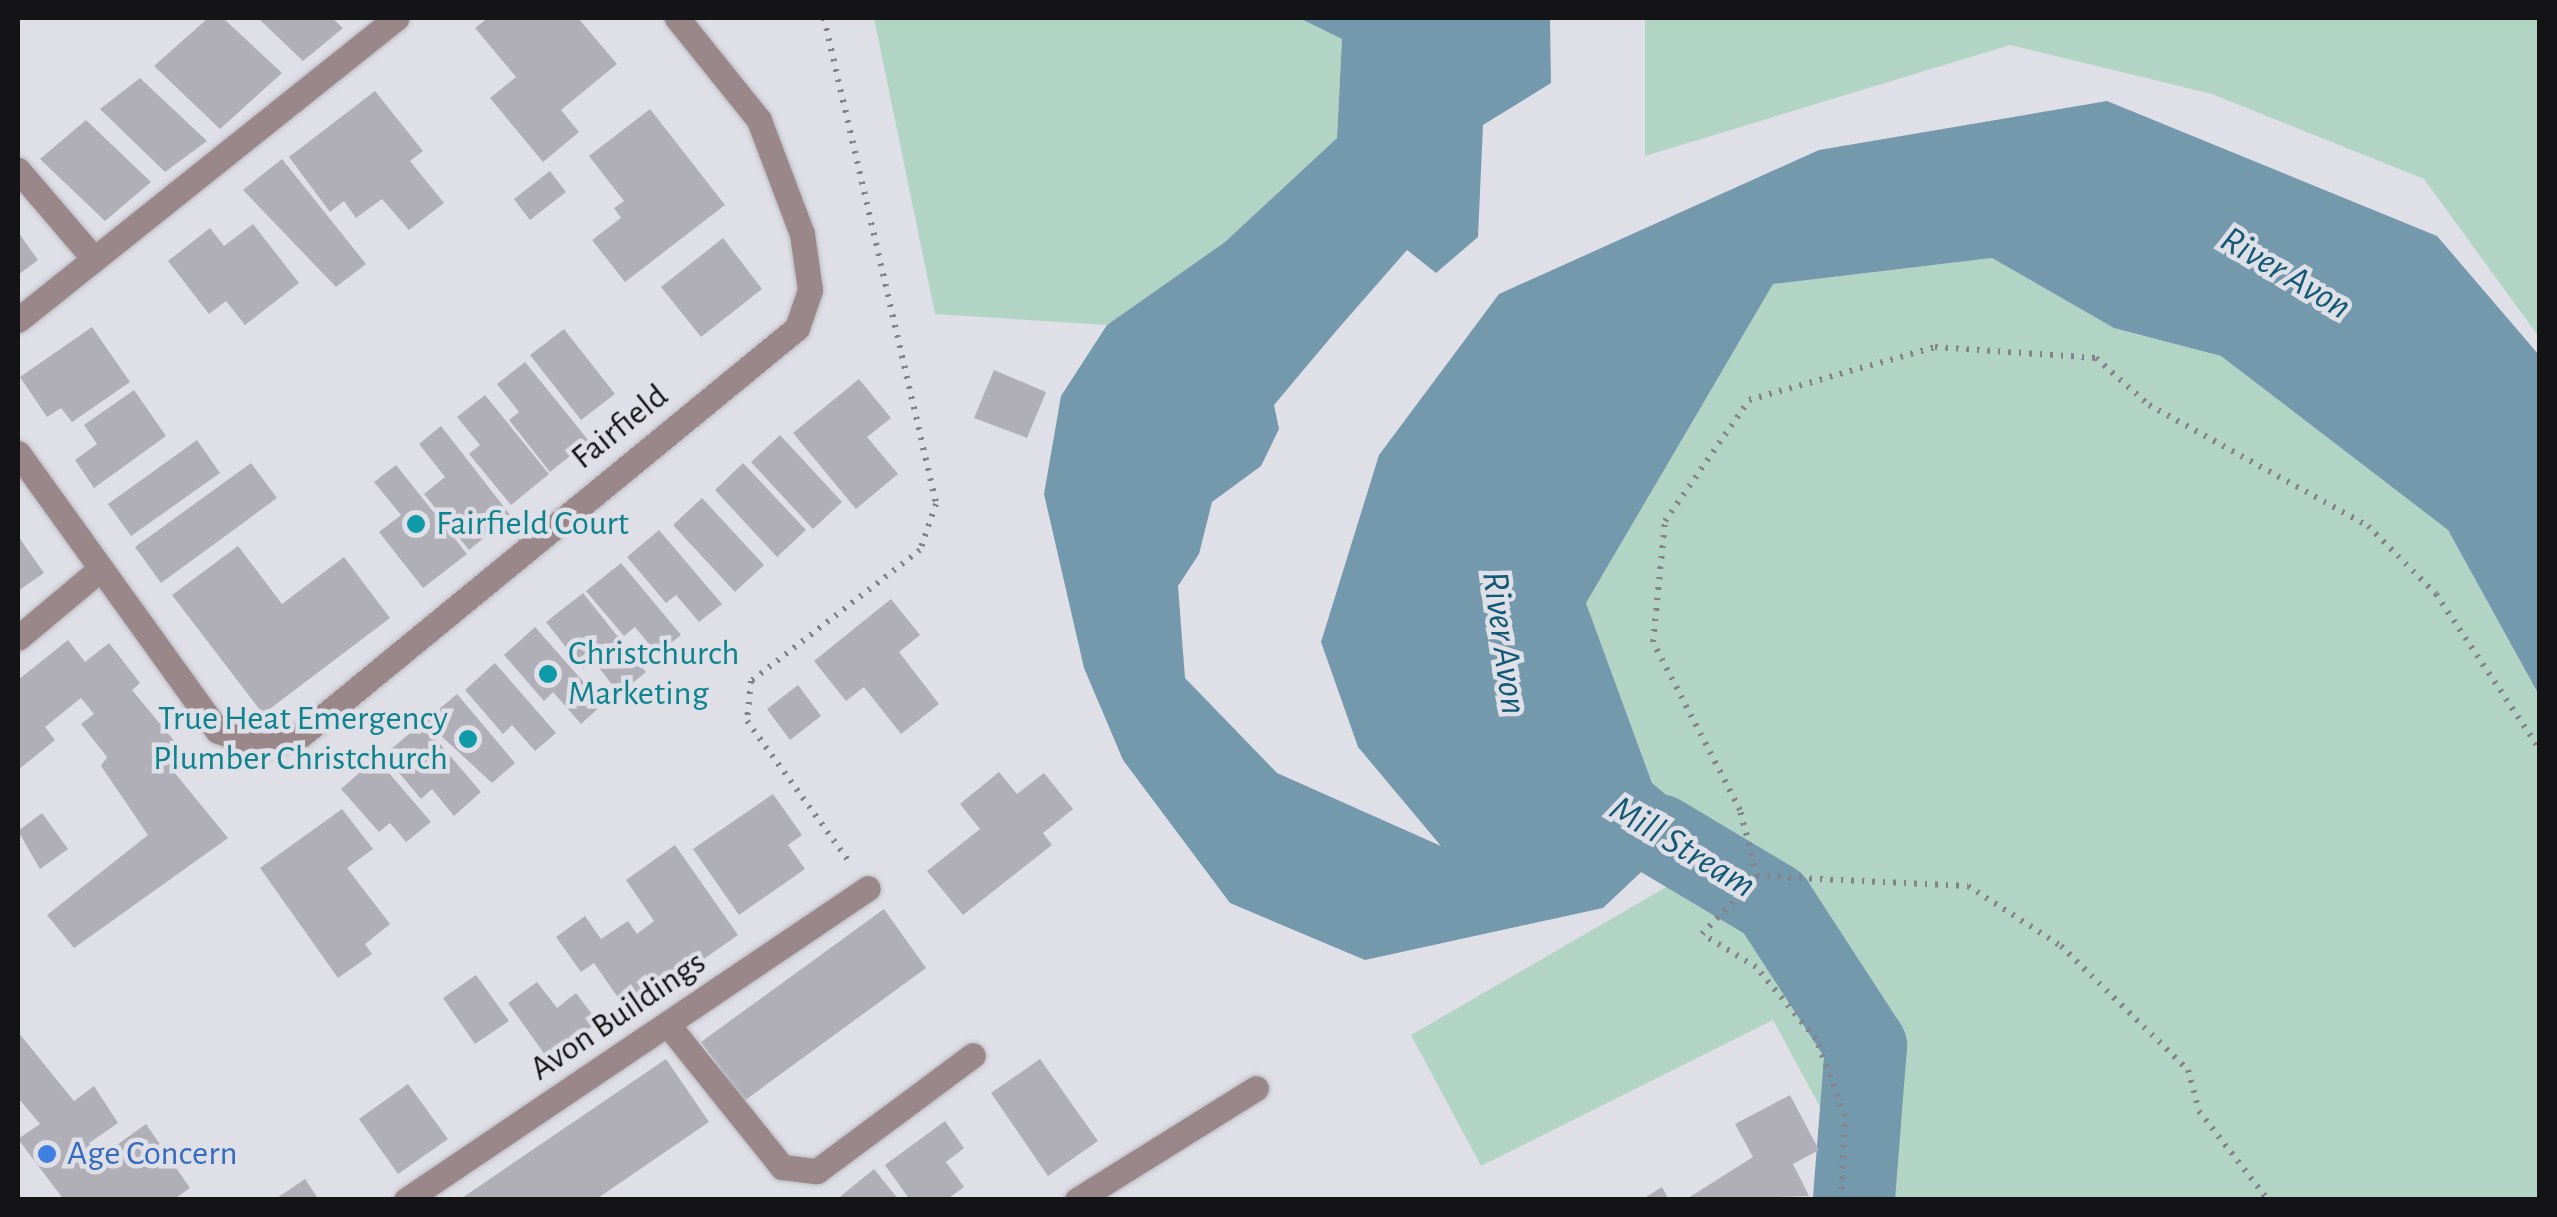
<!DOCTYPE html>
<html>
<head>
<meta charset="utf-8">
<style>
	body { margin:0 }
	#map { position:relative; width:2557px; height:1217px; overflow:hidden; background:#dfdfe7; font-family:"Alegreya Sans",sans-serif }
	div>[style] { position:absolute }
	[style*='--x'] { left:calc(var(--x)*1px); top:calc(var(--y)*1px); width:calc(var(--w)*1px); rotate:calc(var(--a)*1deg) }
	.green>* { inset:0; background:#b2d4c4 }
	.water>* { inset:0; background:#7499ac }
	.river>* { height:82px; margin:-41px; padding:0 41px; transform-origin:41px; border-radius:41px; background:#7499ac }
	.building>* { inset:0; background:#b0afb7 }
	.path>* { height:6px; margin-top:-3px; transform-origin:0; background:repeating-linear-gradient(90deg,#838389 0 2.5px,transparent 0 10.5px) }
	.roads { filter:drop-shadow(0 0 2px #babac2) drop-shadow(0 0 2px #babac2) }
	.minor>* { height:25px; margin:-12.5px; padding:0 12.5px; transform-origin:12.5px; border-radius:12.5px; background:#998789 }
	.dots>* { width:28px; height:28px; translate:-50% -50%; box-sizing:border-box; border:5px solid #dfdfe7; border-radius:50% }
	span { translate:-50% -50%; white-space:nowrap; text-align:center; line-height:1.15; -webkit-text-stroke:9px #dfdfe7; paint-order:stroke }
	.street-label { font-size:35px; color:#141417 }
	.culture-label { font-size:35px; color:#0d838f }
	.left { translate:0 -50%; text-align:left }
	.right { translate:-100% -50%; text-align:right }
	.shop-label { font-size:35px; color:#366cbe }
	.water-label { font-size:38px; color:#125975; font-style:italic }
	.frame { position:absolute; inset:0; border:20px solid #141417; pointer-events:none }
</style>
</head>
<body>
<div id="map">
	<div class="green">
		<div style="clip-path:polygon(874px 18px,1299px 18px,1342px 39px,1337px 138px,1225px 242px,1107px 325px,935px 314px)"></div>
		<div style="clip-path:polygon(1645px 18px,2539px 18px,2539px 337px,2424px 179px,2212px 94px,2010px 45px,1645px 156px)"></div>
		<div style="clip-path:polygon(1992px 258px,2114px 328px,2221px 356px,2448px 530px,2539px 695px,2539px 1199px,1854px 1199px,1856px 1173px,1773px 1020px,1481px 1166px,1411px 1035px,1687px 875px,1768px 917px,1731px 849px,1652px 783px,1586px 603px,1709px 379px,1773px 284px)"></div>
	</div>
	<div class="water">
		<div style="clip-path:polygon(1299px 18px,1550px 18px,1551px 83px,1483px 125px,1478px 237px,1436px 273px,1407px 250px,1337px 330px,1274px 405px,1279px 429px,1261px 466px,1212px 502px,1199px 554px,1178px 586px,1185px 678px,1277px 773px,1441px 846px,1358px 747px,1321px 642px,1379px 455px,1499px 294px,1819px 150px,2107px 101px,2437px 236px,2539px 355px,2539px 695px,2448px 530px,2221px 356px,2114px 328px,1992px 258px,1773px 284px,1586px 603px,1652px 783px,1731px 849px,1770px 918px,1655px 859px,1603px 908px,1365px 960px,1230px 903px,1123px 760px,1084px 668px,1044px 494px,1061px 396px,1107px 325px,1225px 242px,1337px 138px,1342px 39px)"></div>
	</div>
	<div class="river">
		<div style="--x:1659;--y:835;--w:133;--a:30.8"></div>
		<div style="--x:1773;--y:903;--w:171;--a:57"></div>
		<div style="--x:1866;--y:1046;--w:154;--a:94.5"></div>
	</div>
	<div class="building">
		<div style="clip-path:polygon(208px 18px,223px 18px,282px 73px,220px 129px,154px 66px)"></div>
		<div style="clip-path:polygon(258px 18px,332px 18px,343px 28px,303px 61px)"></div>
		<div style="clip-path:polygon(488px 18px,578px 18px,617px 64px,561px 110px,579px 132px,543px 162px,490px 98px,516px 77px,475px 28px)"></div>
		<div style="clip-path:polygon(140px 78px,207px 141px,165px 172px,100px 109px)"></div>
		<div style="clip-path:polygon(375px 91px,423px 151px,410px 161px,444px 203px,409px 230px,382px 199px,356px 218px,344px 201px,330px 212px,289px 157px)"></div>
		<div style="clip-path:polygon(650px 109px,725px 205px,625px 282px,592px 240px,621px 218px,614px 208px,624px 201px,589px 156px)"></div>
		<div style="clip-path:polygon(86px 120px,151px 182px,105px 221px,40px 159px)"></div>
		<div style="clip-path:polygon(282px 159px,366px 264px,336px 287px,243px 190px)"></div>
		<div style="clip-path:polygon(550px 171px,566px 192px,530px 220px,514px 199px)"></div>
		<div style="clip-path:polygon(253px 224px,299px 283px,245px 325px,226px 301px,209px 314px,168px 261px,210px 228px,224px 246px)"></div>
		<div style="clip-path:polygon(18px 232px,38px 260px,18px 275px)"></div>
		<div style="clip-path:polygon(723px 238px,762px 289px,701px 337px,661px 287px)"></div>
		<div style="clip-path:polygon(92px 327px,130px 382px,72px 422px,61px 408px,47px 417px,20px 377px)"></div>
		<div style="clip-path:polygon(564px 329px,615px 394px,581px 420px,530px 355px)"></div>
		<div style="clip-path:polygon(525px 362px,589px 441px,550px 472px,509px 420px,519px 412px,497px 384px)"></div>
		<div style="clip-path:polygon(994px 370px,1046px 392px,1027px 438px,974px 418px)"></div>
		<div style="clip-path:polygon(859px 379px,891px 418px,867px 437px,898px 474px,856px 509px,793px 433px)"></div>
		<div style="clip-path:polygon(134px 390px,166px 436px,94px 488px,75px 460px,97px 444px,84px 425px)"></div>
		<div style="clip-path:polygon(485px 395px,549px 474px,511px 505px,469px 454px,480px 445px,457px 417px)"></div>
		<div style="clip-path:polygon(441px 426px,511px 516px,469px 550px,424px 494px,445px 477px,419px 444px)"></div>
		<div style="clip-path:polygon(780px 435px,842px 502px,813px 529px,751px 462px)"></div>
		<div style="clip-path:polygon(197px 440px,220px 473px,131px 536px,108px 504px)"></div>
		<div style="clip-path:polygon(251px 463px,277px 498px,161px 583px,135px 547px)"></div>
		<div style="clip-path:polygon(743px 463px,806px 530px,777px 557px,715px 490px)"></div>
		<div style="clip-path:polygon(396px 465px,467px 554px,423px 588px,379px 532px,401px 515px,374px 482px)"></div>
		<div style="clip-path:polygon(702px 498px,764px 565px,735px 592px,673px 525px)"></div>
		<div style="clip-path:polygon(659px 530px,722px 604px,699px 622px,676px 595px,666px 603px,627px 557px)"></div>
		<div style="clip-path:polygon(18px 536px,44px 573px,18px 591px)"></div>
		<div style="clip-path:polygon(238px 546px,282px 604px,344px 557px,390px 618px,263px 714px,172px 595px)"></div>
		<div style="clip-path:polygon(621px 563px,681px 635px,657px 654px,635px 627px,624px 636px,586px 591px)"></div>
		<div style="clip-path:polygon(583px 593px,646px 672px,619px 694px,594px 661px,583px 669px,546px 622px)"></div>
		<div style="clip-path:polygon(891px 599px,920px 635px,899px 652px,939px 704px,901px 734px,864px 687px,846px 701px,814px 661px)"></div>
		<div style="clip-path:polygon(535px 627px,603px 704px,581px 724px,553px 692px,544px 701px,504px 655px)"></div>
		<div style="clip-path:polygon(68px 640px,85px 662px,109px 643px,140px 683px,132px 690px,190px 760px,174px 772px,228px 838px,74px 948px,47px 915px,148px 835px,101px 766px,107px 757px,81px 724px,94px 714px,81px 698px,45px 727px,55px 740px,18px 770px,18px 680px)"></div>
		<div style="clip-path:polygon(495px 663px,556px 733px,535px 751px,512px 725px,503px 734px,465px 690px)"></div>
		<div style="clip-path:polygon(798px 685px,821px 716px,790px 740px,767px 709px)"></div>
		<div style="clip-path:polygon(457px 694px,515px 763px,492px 783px,425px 721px)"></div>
		<div style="clip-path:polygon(422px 723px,481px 792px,454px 816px,432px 789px,421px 799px,384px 755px)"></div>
		<div style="clip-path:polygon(376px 758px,431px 822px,406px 842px,390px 823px,379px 832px,341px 789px)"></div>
		<div style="clip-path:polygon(999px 772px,1017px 794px,1044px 773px,1073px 809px,1043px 833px,1052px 845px,963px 915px,927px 871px,980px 829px,960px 804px)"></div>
		<div style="clip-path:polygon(773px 794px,802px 835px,788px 845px,805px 869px,739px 915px,693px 849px)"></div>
		<div style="clip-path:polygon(342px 809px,373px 849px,347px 868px,390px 924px,365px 944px,372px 954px,338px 978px,260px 868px)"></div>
		<div style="clip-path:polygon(42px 813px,68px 849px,40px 869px,18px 831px)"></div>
		<div style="clip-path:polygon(675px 845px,738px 935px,628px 1012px,594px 963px,581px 972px,556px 937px,585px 916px,601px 939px,628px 921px,637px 934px,654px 921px,626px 880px)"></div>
		<div style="clip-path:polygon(884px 909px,926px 968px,744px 1101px,701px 1042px)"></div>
		<div style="clip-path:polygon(476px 975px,509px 1021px,475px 1044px,443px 998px)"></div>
		<div style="clip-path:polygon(537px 982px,557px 1008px,576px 993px,598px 1022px,548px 1059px,508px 1003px)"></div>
		<div style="clip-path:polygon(18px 1032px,74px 1101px,94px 1086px,118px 1123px,89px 1143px,100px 1157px,146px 1124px,190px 1188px,173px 1200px,64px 1200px,18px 1139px,40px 1124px,18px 1098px)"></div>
		<div style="clip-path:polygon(666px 1059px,709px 1122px,595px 1200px,459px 1200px)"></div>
		<div style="clip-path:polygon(1040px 1059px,1098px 1141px,1048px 1176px,991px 1093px)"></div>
		<div style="clip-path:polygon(408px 1084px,448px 1139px,398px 1174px,359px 1119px)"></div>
		<div style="clip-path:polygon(1790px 1095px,1819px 1150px,1793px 1164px,1809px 1196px,1685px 1200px,1753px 1157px,1735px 1124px)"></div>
		<div style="clip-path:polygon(945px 1121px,964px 1148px,946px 1162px,964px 1187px,946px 1200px,910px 1200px,885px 1165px)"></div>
		<div style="clip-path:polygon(874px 1169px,899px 1200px,836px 1200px)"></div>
		<div style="clip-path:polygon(305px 1179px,319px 1200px,274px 1200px)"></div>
		<div style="clip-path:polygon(1662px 1187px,1669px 1200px,1641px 1200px)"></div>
	</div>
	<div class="path">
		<div style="--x:824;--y:18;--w:499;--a:77"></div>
		<div style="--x:936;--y:504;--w:49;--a:109.2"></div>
		<div style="--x:920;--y:550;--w:214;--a:142.2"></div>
		<div style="--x:751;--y:681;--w:40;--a:95.7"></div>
		<div style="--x:747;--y:721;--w:172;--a:54"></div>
		<div style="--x:1757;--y:876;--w:68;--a:-104.4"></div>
		<div style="--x:1740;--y:810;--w:189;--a:-117.4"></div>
		<div style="--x:1653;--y:642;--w:122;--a:-84.3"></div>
		<div style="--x:1665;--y:521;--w:147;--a:-55.2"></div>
		<div style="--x:1749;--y:400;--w:193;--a:-15.9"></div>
		<div style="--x:1935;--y:347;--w:161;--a:3.9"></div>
		<div style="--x:2096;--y:358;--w:71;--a:41.6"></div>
		<div style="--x:2149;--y:405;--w:250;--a:28.9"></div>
		<div style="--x:2368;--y:526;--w:96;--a:45"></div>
		<div style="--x:2436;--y:594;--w:187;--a:56.3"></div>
		<div style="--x:1841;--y:1200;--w:84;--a:-87.3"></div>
		<div style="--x:1845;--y:1116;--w:82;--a:-110.6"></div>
		<div style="--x:1816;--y:1039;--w:94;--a:-129.8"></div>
		<div style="--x:1756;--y:967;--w:63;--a:-148.6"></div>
		<div style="--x:1702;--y:934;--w:80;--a:-46.5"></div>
		<div style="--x:1757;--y:876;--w:211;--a:2.7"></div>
		<div style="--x:1968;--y:886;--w:111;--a:32.8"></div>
		<div style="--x:2061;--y:946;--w:177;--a:44.3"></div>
		<div style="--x:2188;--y:1070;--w:42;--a:75"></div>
		<div style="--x:2199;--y:1111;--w:113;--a:52.2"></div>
	</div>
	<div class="roads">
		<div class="minor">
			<div style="--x:18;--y:170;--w:117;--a:49.5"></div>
			<div style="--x:18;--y:320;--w:484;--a:-38.6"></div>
			<div style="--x:18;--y:453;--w:342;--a:54.3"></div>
			<div style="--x:218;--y:731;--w:49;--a:19.2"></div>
			<div style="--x:264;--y:747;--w:40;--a:-18.9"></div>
			<div style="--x:302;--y:734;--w:640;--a:-39.36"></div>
			<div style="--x:797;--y:328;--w:40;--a:-71.1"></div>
			<div style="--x:810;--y:290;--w:57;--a:-98.1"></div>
			<div style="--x:802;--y:234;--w:122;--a:-110.7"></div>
			<div style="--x:759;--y:120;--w:131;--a:-128.8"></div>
			<div style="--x:18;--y:638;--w:106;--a:-40"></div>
			<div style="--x:669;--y:1026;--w:181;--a:51.3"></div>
			<div style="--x:782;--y:1167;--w:35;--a:7"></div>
			<div style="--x:817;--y:1171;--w:194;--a:-36.6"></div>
			<div style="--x:406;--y:1200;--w:557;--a:-34.03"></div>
			<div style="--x:1077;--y:1200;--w:211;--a:-32"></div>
		</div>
	</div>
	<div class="dots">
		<div style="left:416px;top:524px;background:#0f9aa8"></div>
		<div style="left:548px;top:674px;background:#0f9aa8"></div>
		<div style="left:468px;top:739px;background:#0f9aa8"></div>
		<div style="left:47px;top:1154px;background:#3f7fe0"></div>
	</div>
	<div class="street-label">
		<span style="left:620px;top:427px;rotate:-39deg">Fairfield</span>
		<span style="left:618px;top:1016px;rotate:-34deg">Avon Buildings</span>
	</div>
	<div class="culture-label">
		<span class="left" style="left:436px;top:524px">Fairfield Court</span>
		<span class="left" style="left:568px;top:674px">Christchurch<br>Marketing</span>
		<span class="right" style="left:448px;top:739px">True Heat Emergency<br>Plumber Christchurch</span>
	</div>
	<div class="shop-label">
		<span class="left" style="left:67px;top:1154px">Age Concern</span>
	</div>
	<div class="water-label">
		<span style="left:2285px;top:274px;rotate:31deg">River Avon</span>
		<span style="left:1503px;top:643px;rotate:82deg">River Avon</span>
		<span style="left:1682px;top:848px;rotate:31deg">Mill Stream</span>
	</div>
	<div class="frame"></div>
</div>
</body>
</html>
